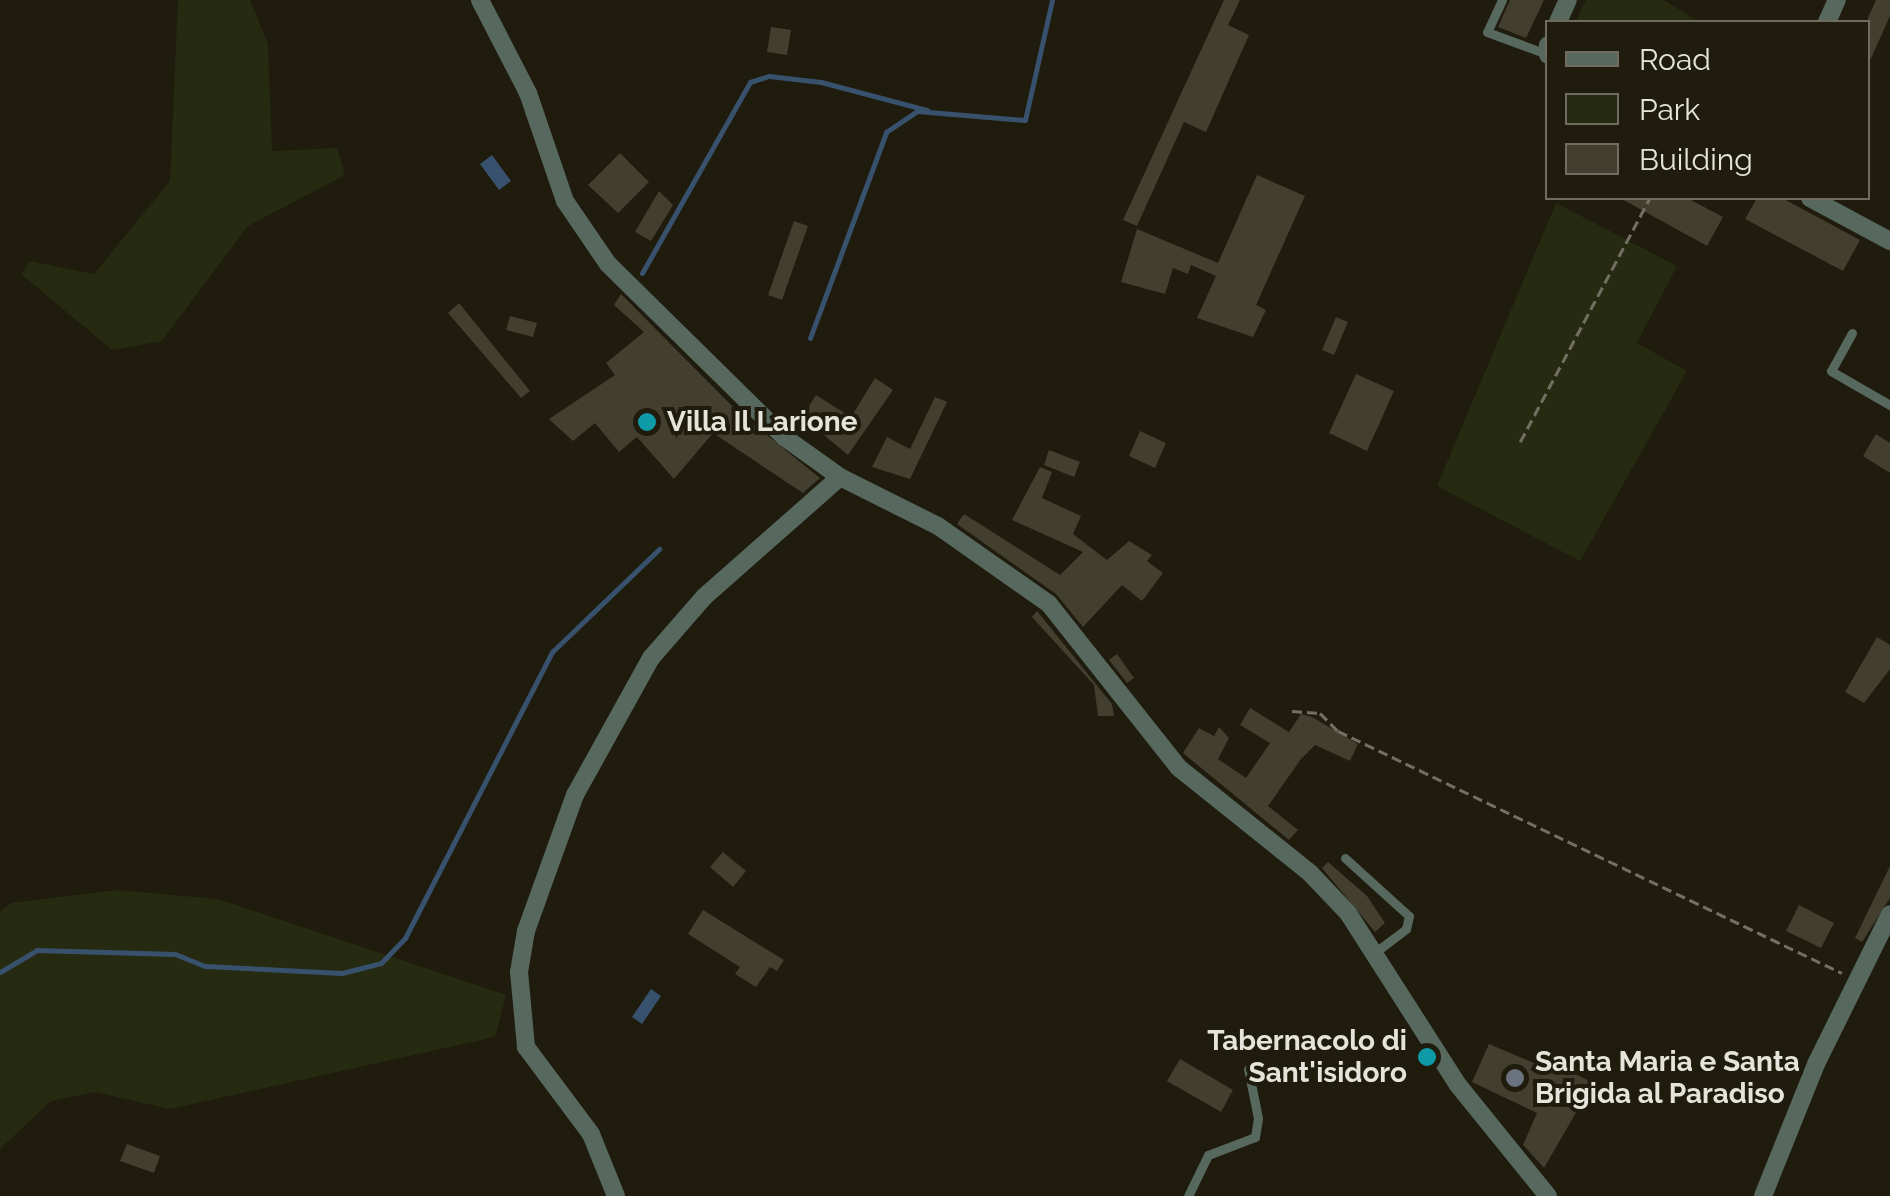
<!DOCTYPE html>
<html>
<head>
<meta charset="utf-8">
<style>
	body { margin:0 }
	#map { position:relative; width:1890px; height:1196px; overflow:hidden; background:#1f1b0d; font-family:Raleway,sans-serif }
	div>[style] { position:absolute }
	[style*='--x'] { left:calc(var(--x)*1px); top:calc(var(--y)*1px); width:calc(var(--w)*1px); rotate:calc(var(--a)*1deg) }
	.green>* { inset:0; background:#262a11 }
	.water>* { inset:0; background:#38516d }
	.stream>* { height:5px; margin:-2.5px; padding:0 2.5px; transform-origin:2.5px; border-radius:2.5px; background:#38516d }
	.building>* { inset:0; background:#423f2f }
	.path>* { height:2.5px; margin-top:-1.25px; transform-origin:0; background:repeating-linear-gradient(90deg,#726e62 0 10px,transparent 0 15px) }
	.lane>* { height:9px; margin:-4.5px; padding:0 4.5px; transform-origin:4.5px; border-radius:4.5px; background:#57685f }
	.street>* { height:18px; margin:-9px; padding:0 9px; transform-origin:9px; border-radius:9px; background:#57685f }
	.dots>* { width:28px; height:28px; translate:-50% -50%; box-sizing:border-box; border:5px solid #1f1b0d; border-radius:50% }
	span { translate:-50% -50%; white-space:nowrap; text-align:center; line-height:1.15; -webkit-text-stroke:8px #1f1b0d; paint-order:stroke }
	.poi-label { font-size:28px; color:#e6e4da; font-weight:700 }
	.left { translate:0 -50%; text-align:left }
	.right { translate:-100% -50%; text-align:right }
	.legend { position:absolute; left:1545px; top:20px; width:325px; height:180px; box-sizing:border-box; background:#1f1b0d; border:2px solid #6f6b5f; margin:0; padding:12px 18px; list-style:none; font-size:30px; color:#e6e4da }
	.legend li { display:flex; align-items:center; gap:20px; height:50px }
	.legend b { width:50px; border:2px solid #6f6b5f }
</style>
</head>
<body>
<div id="map">
	<div class="green">
		<div style="clip-path:polygon(178px 0,250px 0,268px 44px,272px 151px,337px 148px,345px 175px,248px 226px,162px 341px,112px 350px,21px 274px,30px 261px,94px 274px,170px 181px)"></div>
		<div style="clip-path:polygon(1586px 0,1664px 0,1696px 20px,1575px 22px)"></div>
		<div style="clip-path:polygon(1556px 203px,1677px 266px,1637px 343px,1687px 371px,1580px 561px,1437px 486px)"></div>
		<div style="clip-path:polygon(117px 890px,218px 899px,506px 995px,495px 1037px,170px 1109px,95px 1092px,51px 1101px,0 1149px,0 912px,11px 903px)"></div>
	</div>
	<div class="water">
		<div style="clip-path:polygon(492px 155px,511px 181px,499px 190px,480px 164px)"></div>
		<div style="clip-path:polygon(651px 989px,661px 996px,642px 1024px,632px 1017px)"></div>
	</div>
	<div class="stream">
		<div style="--x:642;--y:273;--w:219;--a:-60.5"></div>
		<div style="--x:750;--y:82;--w:20;--a:-18"></div>
		<div style="--x:769;--y:76;--w:52;--a:6.6"></div>
		<div style="--x:821;--y:82;--w:110;--a:14.8"></div>
		<div style="--x:810;--y:338;--w:220;--a:-69.7"></div>
		<div style="--x:886;--y:132;--w:37;--a:-34"></div>
		<div style="--x:917;--y:111;--w:108;--a:4.8"></div>
		<div style="--x:1025;--y:120;--w:123;--a:-77.3"></div>
		<div style="--x:0;--y:972;--w:43;--a:-30.7"></div>
		<div style="--x:37;--y:950;--w:138;--a:1.7"></div>
		<div style="--x:175;--y:954;--w:32;--a:22"></div>
		<div style="--x:205;--y:966;--w:137;--a:2.9"></div>
		<div style="--x:342;--y:973;--w:40;--a:-14.4"></div>
		<div style="--x:381;--y:963;--w:35;--a:-46"></div>
		<div style="--x:405;--y:938;--w:322;--a:-62.8"></div>
		<div style="--x:552;--y:652;--w:149;--a:-43.9"></div>
	</div>
	<div class="building">
		<div style="clip-path:polygon(1224px 0,1240px 0,1228px 25px,1249px 35px,1206px 132px,1184px 122px,1137px 226px,1123px 220px)"></div>
		<div style="clip-path:polygon(1510px 0,1544px 0,1526px 38px,1498px 27px)"></div>
		<div style="clip-path:polygon(1876px 0,1890px 0,1890px 16px,1868px 65px,1868px 18px)"></div>
		<div style="clip-path:polygon(771px 27px,791px 30px,787px 55px,767px 52px)"></div>
		<div style="clip-path:polygon(620px 153px,649px 182px,618px 213px,588px 185px)"></div>
		<div style="clip-path:polygon(1257px 175px,1305px 196px,1256px 305px,1266px 310px,1253px 337px,1197px 318px,1216px 276px,1191px 265px,1188px 274px,1173px 268px,1165px 294px,1121px 282px,1137px 229px,1218px 263px)"></div>
		<div style="clip-path:polygon(659px 191px,673px 205px,651px 241px,635px 232px)"></div>
		<div style="clip-path:polygon(1620px 198px,1687px 198px,1723px 217px,1707px 246px)"></div>
		<div style="clip-path:polygon(1757px 198px,1782px 198px,1860px 240px,1843px 271px,1745px 219px)"></div>
		<div style="clip-path:polygon(794px 221px,808px 226px,782px 300px,768px 295px)"></div>
		<div style="clip-path:polygon(621px 294px,736px 410px,820px 478px,803px 493px,713px 433px,674px 479px,637px 437px,619px 452px,595px 423px,573px 441px,549px 419px,615px 375px,606px 363px,644px 332px,614px 305px)"></div>
		<div style="clip-path:polygon(459px 303px,530px 391px,521px 398px,448px 313px)"></div>
		<div style="clip-path:polygon(510px 316px,537px 323px,533px 337px,506px 330px)"></div>
		<div style="clip-path:polygon(1336px 317px,1348px 322px,1334px 355px,1322px 350px)"></div>
		<div style="clip-path:polygon(1356px 374px,1394px 391px,1367px 451px,1329px 433px)"></div>
		<div style="clip-path:polygon(875px 378px,893px 390px,848px 455px,802px 417px,816px 395px,851px 417px)"></div>
		<div style="clip-path:polygon(935px 397px,947px 402px,910px 479px,872px 467px,887px 437px,910px 449px)"></div>
		<div style="clip-path:polygon(1140px 431px,1166px 443px,1155px 468px,1129px 456px)"></div>
		<div style="clip-path:polygon(1876px 434px,1890px 443px,1890px 473px,1863px 456px)"></div>
		<div style="clip-path:polygon(1049px 450px,1080px 462px,1074px 477px,1044px 465px)"></div>
		<div style="clip-path:polygon(1040px 467px,1052px 472px,1042px 498px,1081px 516px,1073px 534px,1107px 560px,1129px 541px,1152px 555px,1147px 561px,1163px 573px,1142px 601px,1122px 585px,1083px 627px,1056px 594px,957px 524px,964px 514px,1060px 575px,1083px 552px,1012px 520px)"></div>
		<div style="clip-path:polygon(1037px 611px,1112px 704px,1114px 716px,1098px 716px,1094px 685px,1032px 617px)"></div>
		<div style="clip-path:polygon(1877px 637px,1890px 645px,1890px 669px,1864px 703px,1845px 692px)"></div>
		<div style="clip-path:polygon(1117px 654px,1134px 678px,1127px 683px,1109px 660px)"></div>
		<div style="clip-path:polygon(1250px 708px,1289px 732px,1301px 714px,1312px 717px,1358px 744px,1350px 761px,1315px 745px,1301px 759px,1268px 806px,1298px 830px,1289px 840px,1183px 753px,1199px 728px,1214px 736px,1219px 727px,1229px 738px,1218px 759px,1246px 778px,1270px 743px,1240px 725px)"></div>
		<div style="clip-path:polygon(723px 852px,746px 871px,733px 887px,710px 867px)"></div>
		<div style="clip-path:polygon(1328px 862px,1367px 896px,1385px 923px,1375px 932px,1322px 868px)"></div>
		<div style="clip-path:polygon(1890px 866px,1890px 898px,1862px 942px,1855px 938px)"></div>
		<div style="clip-path:polygon(1799px 905px,1834px 923px,1821px 948px,1786px 931px)"></div>
		<div style="clip-path:polygon(703px 910px,784px 960px,777px 971px,770px 967px,756px 987px,735px 974px,740px 967px,688px 934px)"></div>
		<div style="clip-path:polygon(1489px 1044px,1548px 1069px,1551px 1061px,1593px 1083px,1544px 1168px,1523px 1145px,1537px 1113px,1472px 1082px)"></div>
		<div style="clip-path:polygon(1180px 1059px,1233px 1090px,1221px 1112px,1167px 1081px)"></div>
		<div style="clip-path:polygon(127px 1144px,160px 1156px,154px 1173px,120px 1161px)"></div>
	</div>
	<div class="path">
		<div style="--x:1520;--y:442;--w:276;--a:-62"></div>
		<div style="--x:1292;--y:711;--w:28;--a:4"></div>
		<div style="--x:1320;--y:713;--w:25;--a:45"></div>
		<div style="--x:1338;--y:731;--w:559;--a:25.65"></div>
	</div>
	<div class="lane">
		<div style="--x:1502;--y:0;--w:35;--a:115"></div>
		<div style="--x:1487;--y:32;--w:61;--a:20.2"></div>
		<div style="--x:1852;--y:333;--w:43;--a:118.9"></div>
		<div style="--x:1831;--y:371;--w:68;--a:30"></div>
		<div style="--x:1345;--y:858;--w:86;--a:42.2"></div>
		<div style="--x:1409;--y:916;--w:13;--a:103"></div>
		<div style="--x:1406;--y:929;--w:40;--a:143"></div>
		<div style="--x:1188;--y:1196;--w:46;--a:-64"></div>
		<div style="--x:1208;--y:1155;--w:50;--a:-21"></div>
		<div style="--x:1255;--y:1137;--w:19;--a:-81"></div>
		<div style="--x:1258;--y:1118;--w:50;--a:-101.5"></div>
	</div>
	<div class="street">
		<div style="--x:480;--y:0;--w:105;--a:62.7"></div>
		<div style="--x:528;--y:93;--w:114;--a:71.1"></div>
		<div style="--x:565;--y:201;--w:76;--a:55.7"></div>
		<div style="--x:608;--y:264;--w:247;--a:44.5"></div>
		<div style="--x:784;--y:437;--w:69;--a:35.5"></div>
		<div style="--x:840;--y:477;--w:110;--a:26.6"></div>
		<div style="--x:938;--y:526;--w:136;--a:35.1"></div>
		<div style="--x:1049;--y:604;--w:209;--a:51.6"></div>
		<div style="--x:1179;--y:768;--w:168;--a:38.7"></div>
		<div style="--x:1310;--y:873;--w:55;--a:46.5"></div>
		<div style="--x:1348;--y:913;--w:204;--a:57.4"></div>
		<div style="--x:1458;--y:1085;--w:143;--a:51"></div>
		<div style="--x:1558;--y:22;--w:24;--a:-66"></div>
		<div style="--x:1827;--y:22;--w:24;--a:-66"></div>
		<div style="--x:1548;--y:45;--w:10;--a:90"></div>
		<div style="--x:1810;--y:198;--w:91;--a:28.3"></div>
		<div style="--x:616;--y:1196;--w:67;--a:-112"></div>
		<div style="--x:591;--y:1134;--w:109;--a:-126.8"></div>
		<div style="--x:526;--y:1047;--w:75;--a:-95.3"></div>
		<div style="--x:519;--y:972;--w:42;--a:-80.3"></div>
		<div style="--x:526;--y:931;--w:145;--a:-70.2"></div>
		<div style="--x:575;--y:795;--w:157;--a:-61"></div>
		<div style="--x:651;--y:658;--w:81;--a:-49"></div>
		<div style="--x:704;--y:597;--w:181;--a:-41.4"></div>
		<div style="--x:1763;--y:1196;--w:142;--a:-68.1"></div>
		<div style="--x:1816;--y:1064;--w:167;--a:-63.7"></div>
	</div>
	<div class="dots">
		<div style="left:647px;top:422px;background:#0f9aa8"></div>
		<div style="left:1427px;top:1057px;background:#0f9aa8"></div>
		<div style="left:1515px;top:1078px;background:#6b7280"></div>
	</div>
	<div class="poi-label">
		<span class="left" style="left:667px;top:422px">Villa Il Larione</span>
		<span class="right" style="left:1407px;top:1057px">Tabernacolo di<br>Sant'isidoro</span>
		<span class="left" style="left:1535px;top:1078px">Santa Maria e Santa<br>Brigida al Paradiso</span>
	</div>
	<ul class="legend">
	<li><b style="height:12px;background:#57685f"></b>Road</li>
	<li><b style="height:28px;background:#262a11"></b>Park</li>
	<li><b style="height:28px;background:#423f2f"></b>Building</li>
	</ul>
</div>
</body>
</html>
